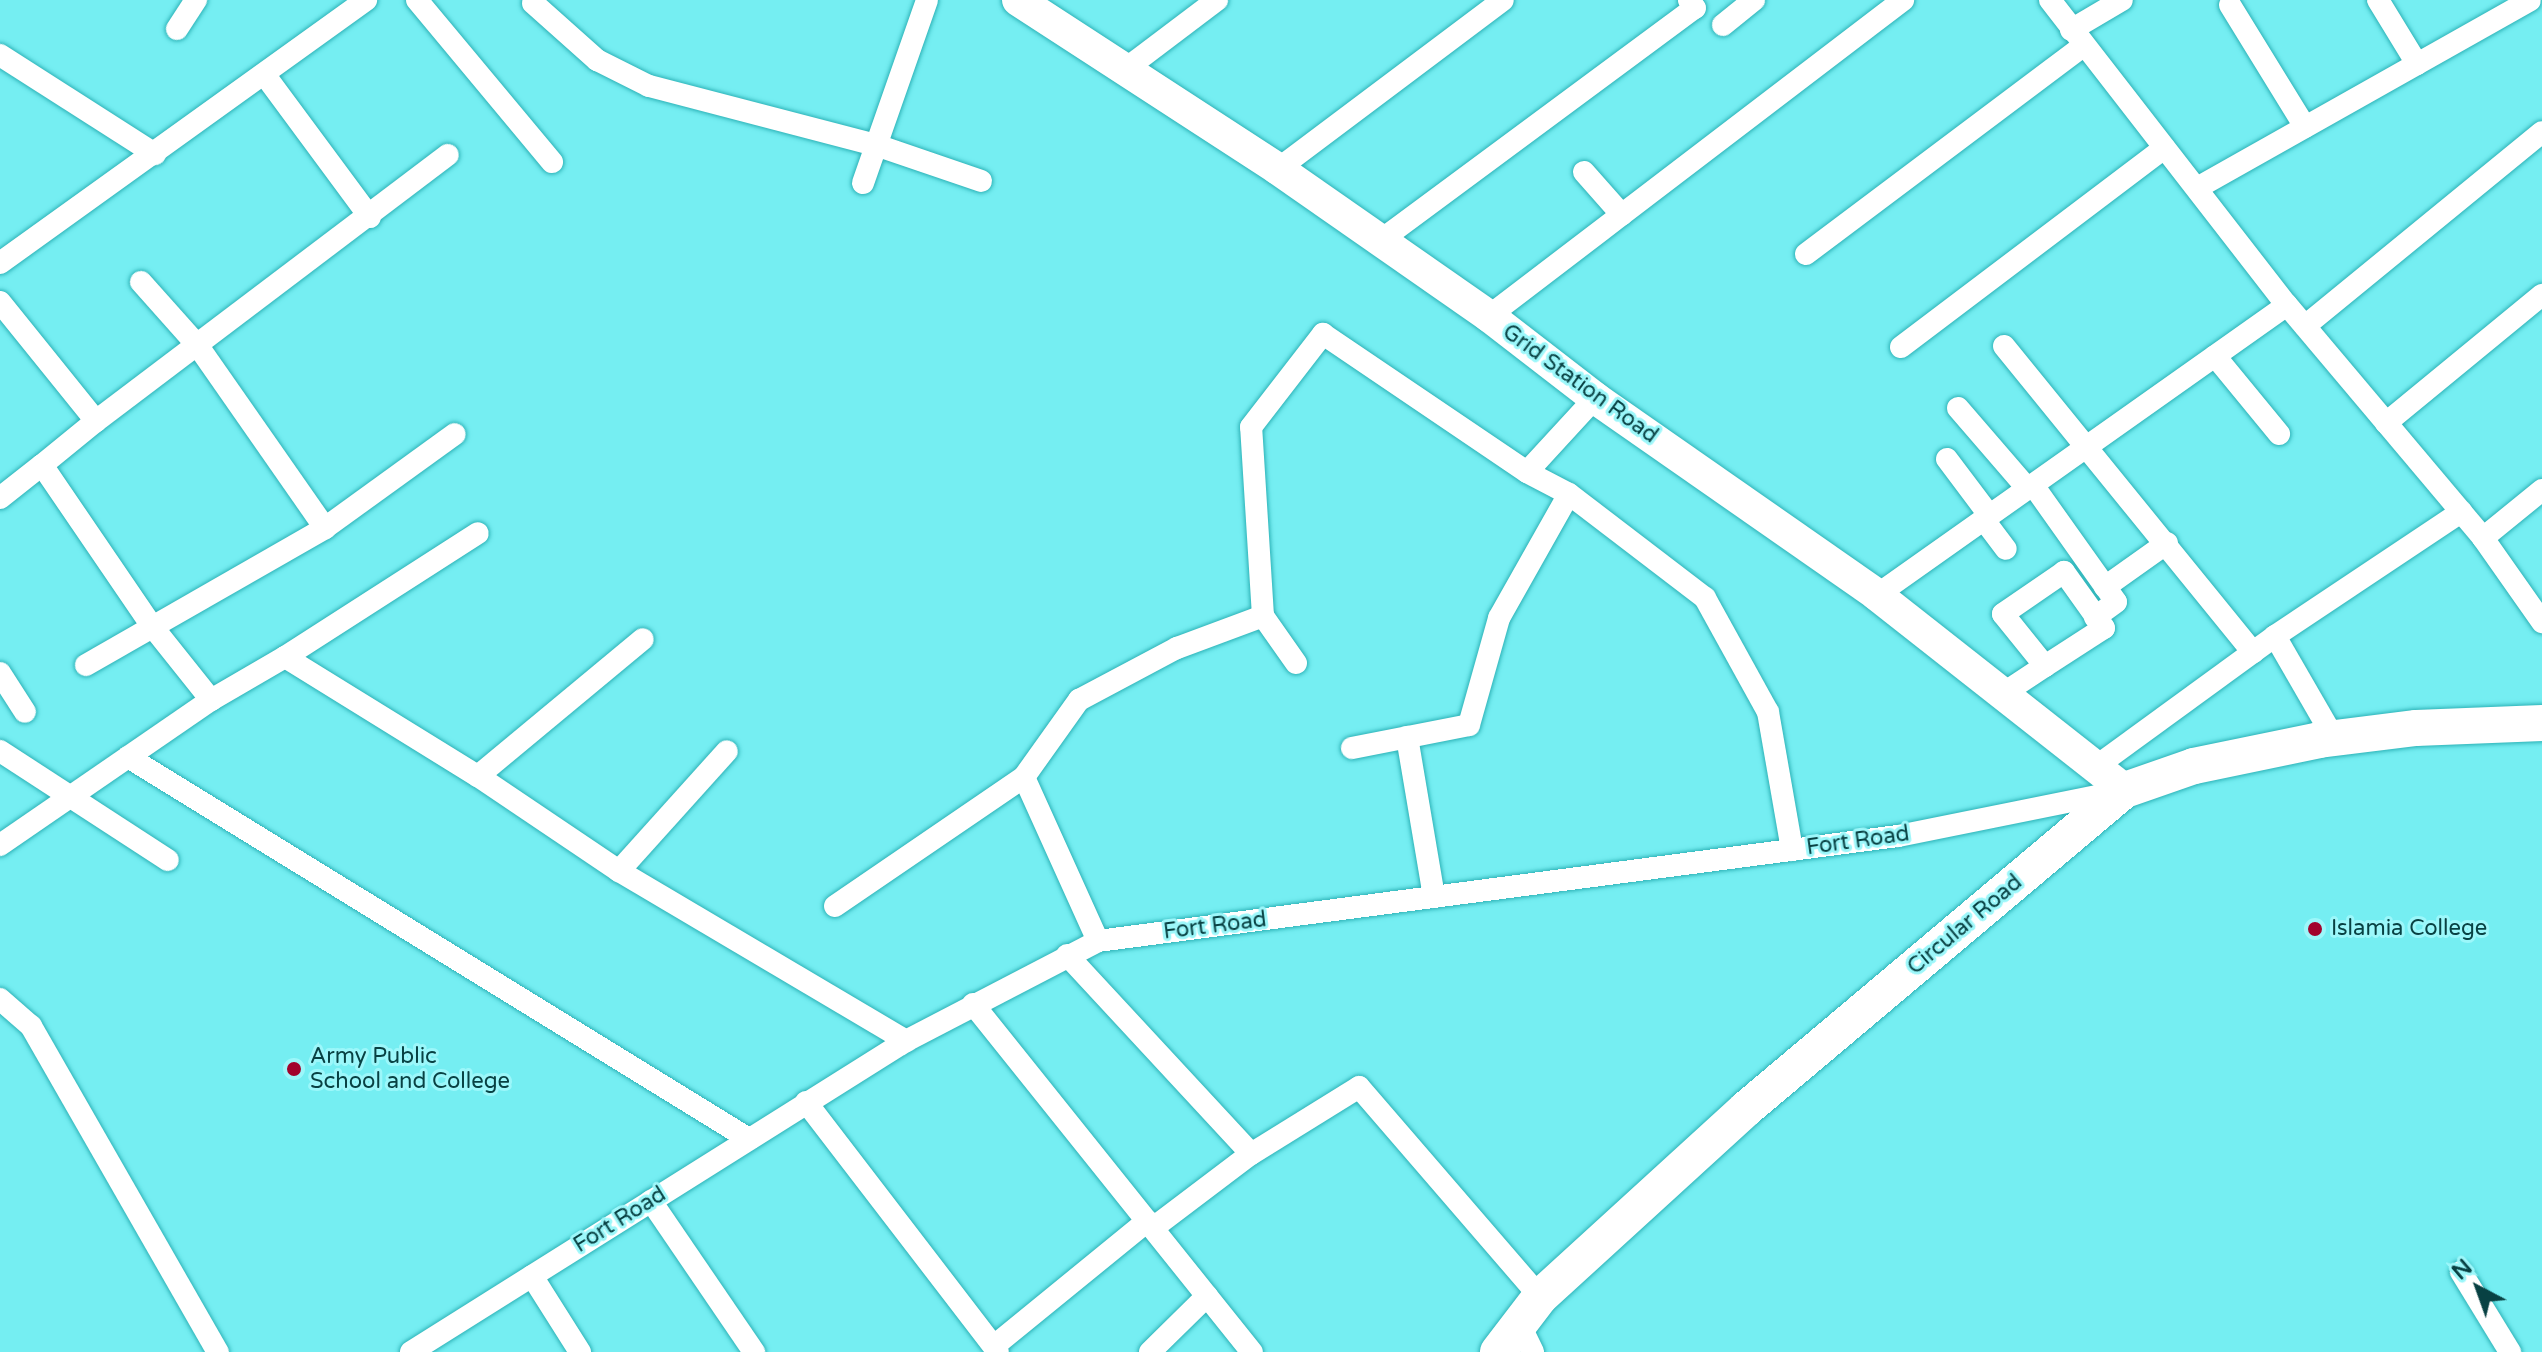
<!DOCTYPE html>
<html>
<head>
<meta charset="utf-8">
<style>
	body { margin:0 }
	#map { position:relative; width:2542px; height:1352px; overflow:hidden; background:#75eef2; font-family:"Varela Round",sans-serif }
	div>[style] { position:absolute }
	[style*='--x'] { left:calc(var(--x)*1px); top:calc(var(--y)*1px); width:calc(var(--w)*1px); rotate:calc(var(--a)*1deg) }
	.roads { filter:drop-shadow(0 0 2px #2db2b7) drop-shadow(0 0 2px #2db2b7) }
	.street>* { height:22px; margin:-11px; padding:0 11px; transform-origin:11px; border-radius:11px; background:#fff }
	.secondary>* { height:32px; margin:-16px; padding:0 16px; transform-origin:16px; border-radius:16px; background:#fff }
	.primary>* { height:36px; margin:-18px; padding:0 18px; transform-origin:18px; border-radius:18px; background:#fff }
	.dots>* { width:22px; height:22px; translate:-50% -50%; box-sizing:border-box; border:4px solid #9cf7fa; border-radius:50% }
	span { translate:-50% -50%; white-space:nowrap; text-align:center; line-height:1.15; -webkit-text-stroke:6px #9cf7fa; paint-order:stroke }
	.street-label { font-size:22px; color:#084143 }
	.poi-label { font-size:22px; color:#084143 }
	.left { translate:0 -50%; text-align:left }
	.north { position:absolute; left:2438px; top:1248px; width:80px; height:80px; -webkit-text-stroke:6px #9cf7fa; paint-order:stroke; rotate:319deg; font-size:22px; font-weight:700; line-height:32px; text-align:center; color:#084143 }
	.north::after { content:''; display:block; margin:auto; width:28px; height:36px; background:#084143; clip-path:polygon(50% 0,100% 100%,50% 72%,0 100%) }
</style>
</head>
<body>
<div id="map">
	<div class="roads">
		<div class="street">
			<div style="--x:417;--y:0;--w:211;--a:50.2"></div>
			<div style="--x:2050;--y:0;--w:386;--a:52.2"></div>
			<div style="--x:2287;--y:305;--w:304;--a:49.9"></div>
			<div style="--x:2483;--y:538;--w:103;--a:54.9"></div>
			<div style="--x:2378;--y:0;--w:75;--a:58.6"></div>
			<div style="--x:533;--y:3;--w:86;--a:41.7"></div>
			<div style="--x:597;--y:60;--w:58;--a:26.6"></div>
			<div style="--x:649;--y:86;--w:235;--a:14.6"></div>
			<div style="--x:876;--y:145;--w:111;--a:18.9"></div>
			<div style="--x:2230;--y:5;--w:143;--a:58.4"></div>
			<div style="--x:1723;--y:25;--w:40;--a:-39"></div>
			<div style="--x:177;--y:29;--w:35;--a:-57"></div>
			<div style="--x:2071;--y:30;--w:59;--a:-30.5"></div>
			<div style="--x:0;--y:55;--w:184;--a:32.6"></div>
			<div style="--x:1123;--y:71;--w:118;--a:-37.1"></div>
			<div style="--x:264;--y:74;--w:178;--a:53.5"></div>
			<div style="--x:1278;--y:169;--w:281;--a:-36.9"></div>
			<div style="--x:1584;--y:172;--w:57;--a:48.5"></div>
			<div style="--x:863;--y:183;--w:194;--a:-70.7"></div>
			<div style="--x:2197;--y:188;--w:382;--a:-29.4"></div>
			<div style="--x:1381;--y:240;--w:390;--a:-36.5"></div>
			<div style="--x:1695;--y:8;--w:10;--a:-127"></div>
			<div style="--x:1806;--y:254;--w:346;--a:-36.9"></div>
			<div style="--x:0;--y:263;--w:451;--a:-35.7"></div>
			<div style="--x:141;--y:282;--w:86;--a:48.3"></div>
			<div style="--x:198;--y:346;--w:222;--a:55.1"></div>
			<div style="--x:0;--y:302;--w:153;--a:51.1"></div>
			<div style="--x:96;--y:421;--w:70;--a:140.8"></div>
			<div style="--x:42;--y:465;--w:195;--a:55.7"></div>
			<div style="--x:152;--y:626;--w:95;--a:51.4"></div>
			<div style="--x:211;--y:700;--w:86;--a:-30.2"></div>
			<div style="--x:285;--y:657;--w:227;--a:31.7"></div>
			<div style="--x:478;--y:776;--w:170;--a:34"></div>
			<div style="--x:619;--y:871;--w:334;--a:30.6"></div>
			<div style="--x:1489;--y:316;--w:521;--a:-37.35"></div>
			<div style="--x:2305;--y:326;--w:306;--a:-39.3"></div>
			<div style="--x:2004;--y:346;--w:395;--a:50.9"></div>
			<div style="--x:1901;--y:347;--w:330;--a:-37.1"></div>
			<div style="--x:2215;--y:356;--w:101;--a:50.6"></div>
			<div style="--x:1958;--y:408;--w:106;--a:49.2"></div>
			<div style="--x:96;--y:421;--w:441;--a:-37.1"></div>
			<div style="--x:2386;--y:423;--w:202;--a:-39.4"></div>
			<div style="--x:1947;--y:459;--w:70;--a:53.1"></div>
			<div style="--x:2033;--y:485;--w:143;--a:54.6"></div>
			<div style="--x:2116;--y:602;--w:26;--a:144"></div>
			<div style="--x:1569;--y:494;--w:171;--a:37.4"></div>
			<div style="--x:1705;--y:598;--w:130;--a:61.1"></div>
			<div style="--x:1768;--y:712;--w:140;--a:80.1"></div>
			<div style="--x:0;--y:498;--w:53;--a:-38.2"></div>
			<div style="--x:1984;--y:520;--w:36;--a:53"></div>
			<div style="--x:2483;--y:538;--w:76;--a:-39.1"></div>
			<div style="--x:2105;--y:587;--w:76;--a:-35.4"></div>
			<div style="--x:1877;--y:595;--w:502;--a:-35.27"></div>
			<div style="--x:2275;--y:636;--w:118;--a:60"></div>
			<div style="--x:285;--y:657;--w:229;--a:-32.7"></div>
			<div style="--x:1296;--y:663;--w:57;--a:-125.1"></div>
			<div style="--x:1263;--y:616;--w:189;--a:-93.6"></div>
			<div style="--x:1251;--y:427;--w:118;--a:-52.3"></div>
			<div style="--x:1323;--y:334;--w:246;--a:34.1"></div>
			<div style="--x:1527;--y:472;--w:100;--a:-47.4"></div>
			<div style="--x:86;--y:665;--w:275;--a:-29.8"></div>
			<div style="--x:325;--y:528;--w:160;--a:-35.9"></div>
			<div style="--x:0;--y:673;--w:46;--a:57.3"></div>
			<div style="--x:2004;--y:693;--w:49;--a:-33.4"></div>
			<div style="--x:2045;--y:666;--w:70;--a:-32.8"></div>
			<div style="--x:2104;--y:628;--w:69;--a:-125.5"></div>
			<div style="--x:2064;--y:572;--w:74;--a:145.5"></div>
			<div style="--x:2003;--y:614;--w:67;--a:51.1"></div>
			<div style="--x:1407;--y:737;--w:162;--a:80.4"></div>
			<div style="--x:1352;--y:748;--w:119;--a:-11.1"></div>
			<div style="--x:1469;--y:725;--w:111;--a:-74.3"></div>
			<div style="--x:1499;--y:618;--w:142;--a:-60.6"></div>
			<div style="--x:1569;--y:494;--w:47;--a:-152.4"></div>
			<div style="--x:0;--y:751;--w:200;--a:33"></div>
			<div style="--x:128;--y:757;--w:729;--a:31.6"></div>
			<div style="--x:2097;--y:766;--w:220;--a:-36.1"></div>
			<div style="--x:2275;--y:636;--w:224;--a:-33.7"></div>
			<div style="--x:478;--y:776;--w:214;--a:-39.7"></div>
			<div style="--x:0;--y:845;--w:256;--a:-34.5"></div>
			<div style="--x:619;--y:871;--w:161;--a:-48"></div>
			<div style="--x:835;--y:906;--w:229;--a:-34.3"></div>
			<div style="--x:1098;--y:941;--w:180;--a:-114.3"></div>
			<div style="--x:1024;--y:777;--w:95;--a:-54.5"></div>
			<div style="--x:1079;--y:700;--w:111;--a:-28"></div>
			<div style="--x:1177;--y:648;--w:92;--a:-20.4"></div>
			<div style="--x:1067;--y:955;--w:271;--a:47.2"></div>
			<div style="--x:0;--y:999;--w:41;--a:41.1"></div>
			<div style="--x:31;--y:1026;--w:376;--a:60.2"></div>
			<div style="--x:973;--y:1004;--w:446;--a:51.3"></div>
			<div style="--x:806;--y:1102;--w:315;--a:52.5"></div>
			<div style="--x:651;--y:1201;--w:183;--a:55.7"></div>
			<div style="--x:1153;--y:1228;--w:123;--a:-37.1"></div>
			<div style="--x:1251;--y:1154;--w:127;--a:-31.8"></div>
			<div style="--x:1359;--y:1087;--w:277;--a:49.2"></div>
			<div style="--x:2461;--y:1272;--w:94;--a:58.5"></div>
			<div style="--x:532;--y:1276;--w:90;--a:57.7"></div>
			<div style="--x:1520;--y:1325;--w:30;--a:64"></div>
			<div style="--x:994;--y:1346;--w:198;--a:-39.2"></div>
			<div style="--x:411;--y:1352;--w:585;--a:-32.14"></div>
			<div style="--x:906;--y:1041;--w:216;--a:-27.5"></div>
			<div style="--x:1098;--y:941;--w:807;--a:-7.48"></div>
			<div style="--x:1898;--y:836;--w:222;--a:-11.4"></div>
			<div style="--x:1150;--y:1352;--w:80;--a:-44.5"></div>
		</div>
		<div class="secondary">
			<div style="--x:1018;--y:0;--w:310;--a:33"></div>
			<div style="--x:1278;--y:169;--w:257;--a:34.9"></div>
			<div style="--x:1489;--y:316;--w:134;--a:37.7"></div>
			<div style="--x:1595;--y:398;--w:344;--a:34.9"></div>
			<div style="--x:1877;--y:595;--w:315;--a:38.2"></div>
		</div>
		<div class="primary">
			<div style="--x:1498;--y:1352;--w:69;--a:-52.6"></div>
			<div style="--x:1540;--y:1297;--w:280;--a:-42.4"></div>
			<div style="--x:1747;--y:1108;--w:494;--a:-40.1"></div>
			<div style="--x:2125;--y:790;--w:73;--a:-19.2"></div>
			<div style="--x:2194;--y:766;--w:128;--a:-11.7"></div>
			<div style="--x:2319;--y:740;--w:98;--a:-7.1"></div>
			<div style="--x:2416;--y:728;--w:126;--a:-2.3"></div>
		</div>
	</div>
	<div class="dots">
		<div style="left:2315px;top:929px;background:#a2032c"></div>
		<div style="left:294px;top:1069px;background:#a2032c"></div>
	</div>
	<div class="street-label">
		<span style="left:1580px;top:384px;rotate:36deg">Grid Station Road</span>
		<span style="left:1858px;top:841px;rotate:-8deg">Fort Road</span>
		<span style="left:1965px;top:925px;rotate:-40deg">Circular Road</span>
		<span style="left:1215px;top:926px;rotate:-7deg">Fort Road</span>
		<span style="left:620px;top:1220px;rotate:-32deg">Fort Road</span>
	</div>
	<div class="poi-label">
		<span class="left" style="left:2331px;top:929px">Islamia College</span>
		<span class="left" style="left:310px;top:1069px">Army Public<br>School and College</span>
	</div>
	<div class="north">N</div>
</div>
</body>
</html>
